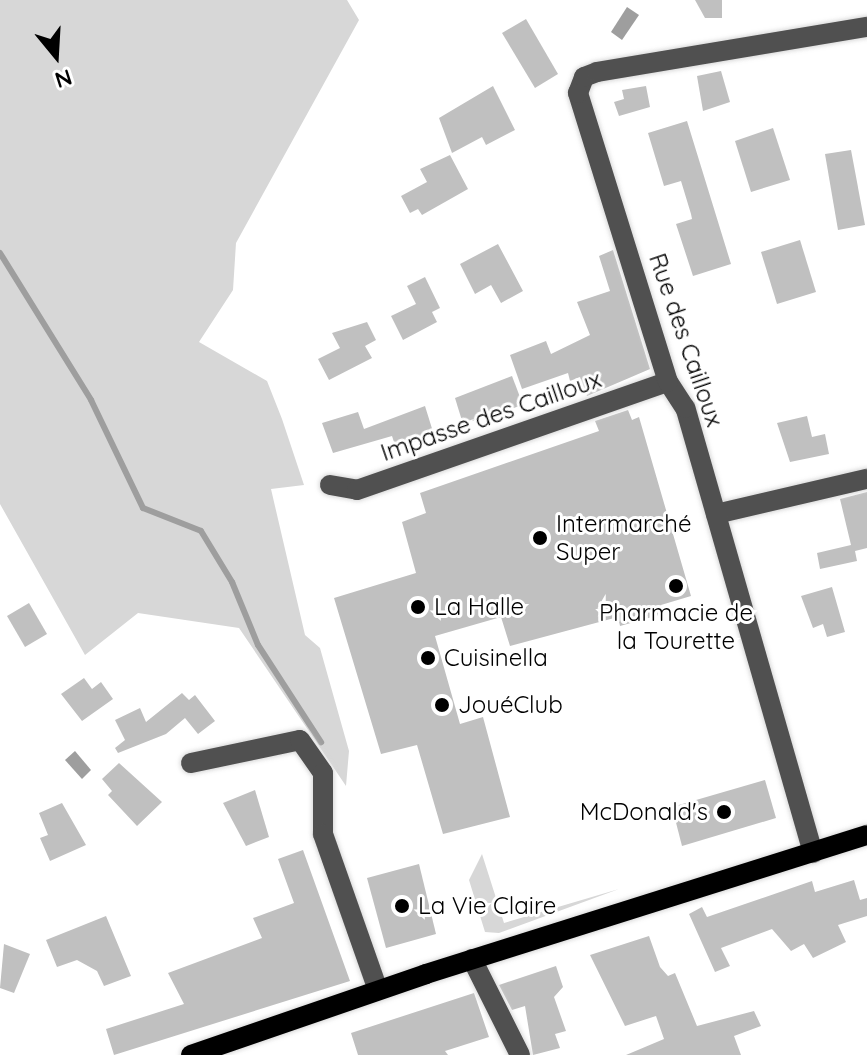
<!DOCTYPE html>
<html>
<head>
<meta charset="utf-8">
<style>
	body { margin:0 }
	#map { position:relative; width:867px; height:1055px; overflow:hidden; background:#fff; font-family:Quicksand,sans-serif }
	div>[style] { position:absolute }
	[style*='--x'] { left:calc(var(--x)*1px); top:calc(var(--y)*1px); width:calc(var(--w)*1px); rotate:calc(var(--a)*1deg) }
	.green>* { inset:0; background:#d7d7d7 }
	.water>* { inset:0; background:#9e9e9e }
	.stream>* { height:6px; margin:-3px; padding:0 3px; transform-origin:3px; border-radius:3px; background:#9e9e9e }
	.building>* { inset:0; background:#c0c0c0 }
	.roads { filter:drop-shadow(0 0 2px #dbdbdb) drop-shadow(0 0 2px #dbdbdb) }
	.minor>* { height:20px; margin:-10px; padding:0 10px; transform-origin:10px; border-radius:10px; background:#505050 }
	.major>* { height:20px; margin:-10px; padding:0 10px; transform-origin:10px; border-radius:10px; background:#000 }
	.dots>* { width:22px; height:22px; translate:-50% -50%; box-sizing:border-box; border:4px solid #fff; border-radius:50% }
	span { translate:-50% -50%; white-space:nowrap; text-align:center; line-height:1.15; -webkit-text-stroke:6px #fff; paint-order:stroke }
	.street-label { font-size:24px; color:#000 }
	.poi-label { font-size:24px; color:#000 }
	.left { translate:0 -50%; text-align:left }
	.right { translate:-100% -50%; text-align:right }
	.north { position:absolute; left:16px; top:16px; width:80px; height:80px; -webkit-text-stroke:6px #fff; paint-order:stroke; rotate:162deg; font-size:22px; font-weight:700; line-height:32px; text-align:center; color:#000 }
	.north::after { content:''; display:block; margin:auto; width:28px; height:36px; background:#000; clip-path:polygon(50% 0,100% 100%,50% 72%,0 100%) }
</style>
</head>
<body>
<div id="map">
	<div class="green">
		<div style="clip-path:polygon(0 0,347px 0,359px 20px,236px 243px,233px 290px,199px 342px,267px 381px,282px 419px,304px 485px,271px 489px,305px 635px,320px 648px,349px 751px,346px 786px,239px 628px,138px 613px,85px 655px,0 504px)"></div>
		<div style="clip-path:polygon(482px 854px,504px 923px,619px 889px,499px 933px,485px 932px,469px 880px)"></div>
	</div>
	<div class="water">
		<div style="clip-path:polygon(627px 7px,639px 15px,622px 40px,611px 32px)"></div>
		<div style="clip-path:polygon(75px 751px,91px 770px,82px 779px,65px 760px)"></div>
	</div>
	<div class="stream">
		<div style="--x:0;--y:253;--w:173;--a:58.2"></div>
		<div style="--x:91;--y:400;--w:120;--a:64.3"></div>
		<div style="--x:143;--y:508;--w:62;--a:21.6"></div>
		<div style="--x:201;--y:531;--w:60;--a:58.7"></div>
		<div style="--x:232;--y:582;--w:68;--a:67.6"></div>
		<div style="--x:258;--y:645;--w:116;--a:57"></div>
	</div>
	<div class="building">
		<div style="clip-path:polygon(695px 0,722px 0,722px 18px,705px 18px)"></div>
		<div style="clip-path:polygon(526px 19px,558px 74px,535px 88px,502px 33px)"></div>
		<div style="clip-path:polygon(721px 71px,730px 102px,703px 111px,697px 76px)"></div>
		<div style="clip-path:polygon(493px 86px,515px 130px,486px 145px,482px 137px,452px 153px,439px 118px)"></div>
		<div style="clip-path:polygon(646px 86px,650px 107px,619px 116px,614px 102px,624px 99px,622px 90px)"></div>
		<div style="clip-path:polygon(687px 121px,731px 264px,693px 276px,676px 224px,692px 219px,691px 214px,681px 181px,664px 186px,648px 133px)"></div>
		<div style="clip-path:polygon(773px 128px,790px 180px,751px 192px,735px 141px)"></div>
		<div style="clip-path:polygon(851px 150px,865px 225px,838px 230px,825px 154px)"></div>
		<div style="clip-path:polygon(450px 155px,468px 189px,422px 215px,418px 209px,410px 213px,401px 196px,427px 182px,420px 169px)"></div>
		<div style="clip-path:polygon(800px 240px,816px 292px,777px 304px,761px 252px)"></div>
		<div style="clip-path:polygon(498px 244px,523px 291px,501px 303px,491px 285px,475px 294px,460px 264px)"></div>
		<div style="clip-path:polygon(613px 250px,650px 369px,587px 396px,580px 377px,570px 381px,568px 373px,522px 389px,510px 355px,546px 341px,551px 354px,590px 335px,577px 302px,610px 291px,599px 256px)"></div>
		<div style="clip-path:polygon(425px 277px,440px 308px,432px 312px,437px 322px,403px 340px,391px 316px,416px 304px,407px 286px)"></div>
		<div style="clip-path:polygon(367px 322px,376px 340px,365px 346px,372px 358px,329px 380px,318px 359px,340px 348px,332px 333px)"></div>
		<div style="clip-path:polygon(512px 376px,523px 405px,463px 424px,455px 398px)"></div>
		<div style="clip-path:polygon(425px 406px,434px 435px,396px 448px,392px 436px,333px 453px,322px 423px,358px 412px,364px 429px)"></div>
		<div style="clip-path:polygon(628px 410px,632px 420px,639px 417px,691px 596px,661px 605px,663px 614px,620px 626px,618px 617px,510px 646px,501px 617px,435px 636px,460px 724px,483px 717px,510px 817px,443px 834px,417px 745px,381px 754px,334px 598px,416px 573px,402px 522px,426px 513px,420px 493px,599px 431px,595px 421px)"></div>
		<div style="clip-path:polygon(807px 416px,812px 437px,825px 434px,829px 454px,790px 462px,777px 423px)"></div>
		<div style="clip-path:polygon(867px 492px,867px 548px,855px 551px,857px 561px,820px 569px,817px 553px,851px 545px,840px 499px)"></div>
		<div style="clip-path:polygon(832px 587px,845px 632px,827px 637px,823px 624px,813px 628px,801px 596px)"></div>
		<div style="clip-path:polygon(29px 603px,47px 634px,25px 647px,7px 616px)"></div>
		<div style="clip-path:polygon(84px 678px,92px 689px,101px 682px,113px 699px,82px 721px,61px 694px)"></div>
		<div style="clip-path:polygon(182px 693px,189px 700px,195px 695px,215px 721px,198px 734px,185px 718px,166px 734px,118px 753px,115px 748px,125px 740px,115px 720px,140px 708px,146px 722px)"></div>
		<div style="clip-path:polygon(119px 763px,162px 802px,137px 826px,108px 795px,112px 791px,102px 779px)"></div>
		<div style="clip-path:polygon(765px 780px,776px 818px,682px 846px,672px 807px)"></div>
		<div style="clip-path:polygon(255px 790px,269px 837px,246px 846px,223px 803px)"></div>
		<div style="clip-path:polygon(62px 803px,86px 845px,50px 861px,40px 838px,48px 835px,39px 813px)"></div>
		<div style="clip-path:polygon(303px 850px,350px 981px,114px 1055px,106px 1029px,184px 1004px,168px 973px,262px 938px,253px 918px,294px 903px,278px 859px)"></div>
		<div style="clip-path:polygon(419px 864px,436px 934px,386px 948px,367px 878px)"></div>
		<div style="clip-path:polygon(854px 880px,860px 900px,867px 898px,867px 916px,838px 925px,846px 942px,813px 958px,804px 944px,791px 951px,772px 929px,721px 948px,730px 966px,715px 972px,689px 914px,702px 907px,707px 917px,812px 881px,815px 892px)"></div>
		<div style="clip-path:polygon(106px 916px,131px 976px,104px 986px,97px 971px,77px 960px,57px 967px,46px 940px)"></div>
		<div style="clip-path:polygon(649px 936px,660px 967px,668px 976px,675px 973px,697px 1026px,754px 1011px,761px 1026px,734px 1036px,741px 1055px,626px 1055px,664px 1039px,656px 1016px,625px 1026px,590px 955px)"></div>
		<div style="clip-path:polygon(4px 944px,30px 954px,14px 993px,0 988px)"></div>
		<div style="clip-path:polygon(556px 966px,563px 987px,554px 997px,566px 1031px,555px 1034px,560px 1048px,533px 1055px,525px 1006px,512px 1010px,499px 985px)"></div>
		<div style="clip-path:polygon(474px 993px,489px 1037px,445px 1051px,448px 1055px,358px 1055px,351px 1033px)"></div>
	</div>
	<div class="roads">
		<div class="minor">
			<div style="--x:330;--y:485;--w:27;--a:10"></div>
			<div style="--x:357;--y:490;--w:329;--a:-19.2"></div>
			<div style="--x:716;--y:514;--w:155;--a:-13.1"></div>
			<div style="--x:191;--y:763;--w:111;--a:-11.9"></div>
			<div style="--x:300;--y:740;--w:40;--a:55.1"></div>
			<div style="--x:323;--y:773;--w:61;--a:90"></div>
			<div style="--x:323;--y:834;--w:165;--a:70.6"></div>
			<div style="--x:813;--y:853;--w:463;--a:-106"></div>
			<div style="--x:685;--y:408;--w:31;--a:-123"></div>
			<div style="--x:668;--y:382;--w:303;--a:-107.3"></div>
			<div style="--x:578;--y:93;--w:17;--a:-69"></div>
			<div style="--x:584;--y:77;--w:14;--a:-21"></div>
			<div style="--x:597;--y:72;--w:274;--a:-9.5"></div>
			<div style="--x:472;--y:959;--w:107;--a:63.4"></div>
		</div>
		<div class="major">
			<div style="--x:191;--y:1055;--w:249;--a:-19"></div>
			<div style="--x:426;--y:974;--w:462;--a:-17.5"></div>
		</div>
	</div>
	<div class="dots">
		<div style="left:540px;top:538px;background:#000"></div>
		<div style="left:676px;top:586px;background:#000"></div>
		<div style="left:418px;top:607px;background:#000"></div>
		<div style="left:428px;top:658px;background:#000"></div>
		<div style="left:442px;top:705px;background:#000"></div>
		<div style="left:724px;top:812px;background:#000"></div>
		<div style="left:402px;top:906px;background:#000"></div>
	</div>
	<div class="street-label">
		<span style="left:686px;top:340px;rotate:71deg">Rue des Cailloux</span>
		<span style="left:491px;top:416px;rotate:-19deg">Impasse des Cailloux</span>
	</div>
	<div class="poi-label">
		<span class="left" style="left:556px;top:538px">Intermarché<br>Super</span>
		<span class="left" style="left:434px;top:607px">La Halle</span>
		<span style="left:676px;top:627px">Pharmacie de<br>la Tourette</span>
		<span class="left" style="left:444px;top:658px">Cuisinella</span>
		<span class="left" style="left:458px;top:705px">JouéClub</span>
		<span class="right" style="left:708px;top:812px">McDonald's</span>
		<span class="left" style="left:418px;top:906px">La Vie Claire</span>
	</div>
	<div class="north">N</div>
</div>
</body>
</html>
